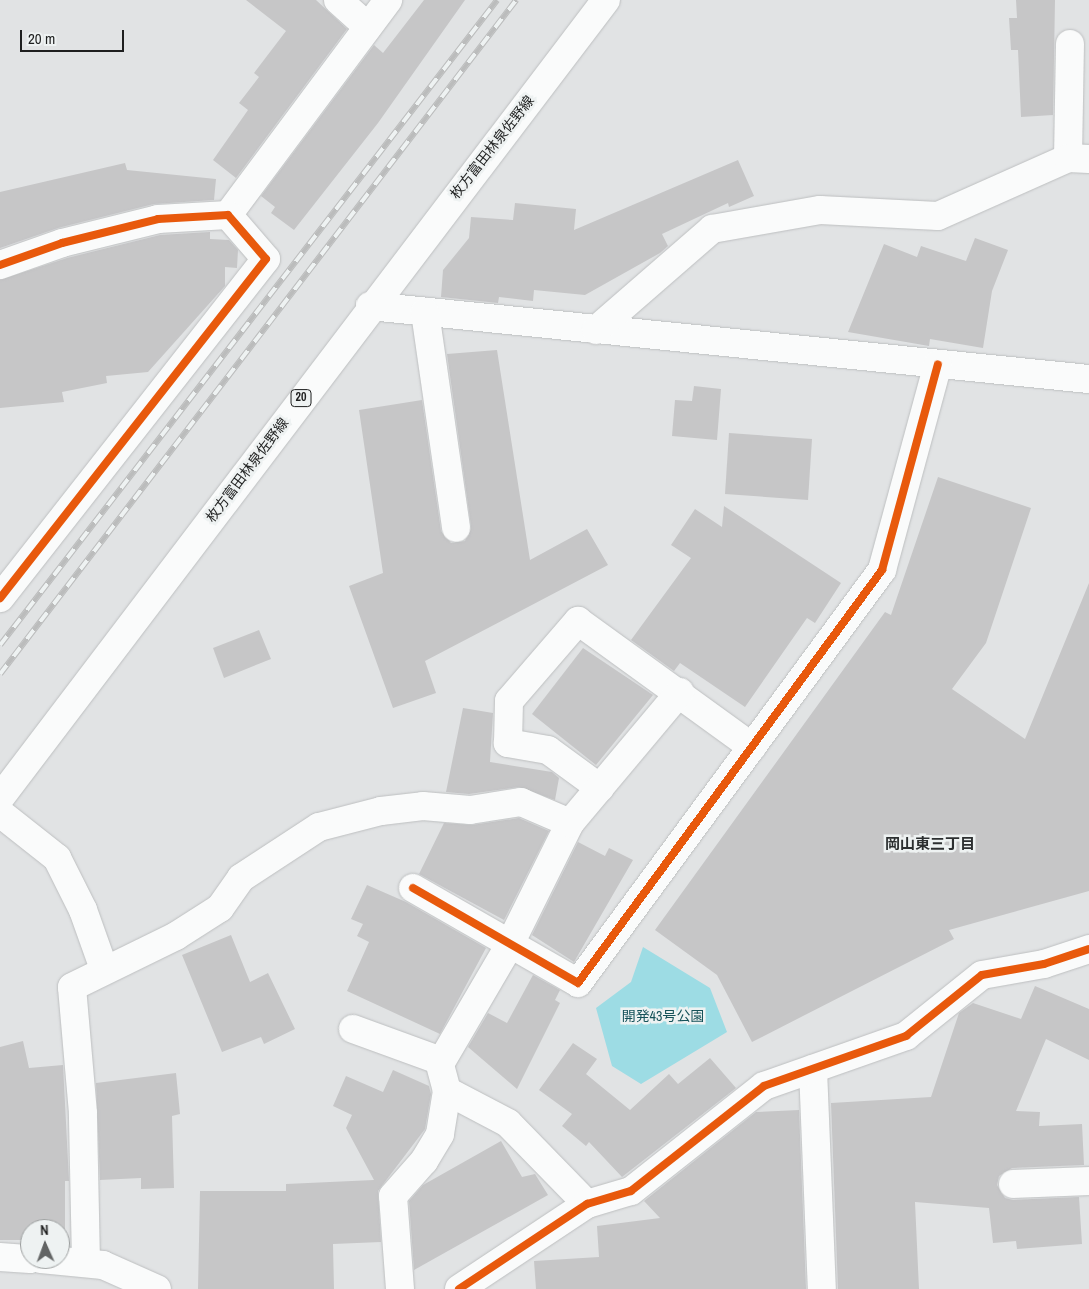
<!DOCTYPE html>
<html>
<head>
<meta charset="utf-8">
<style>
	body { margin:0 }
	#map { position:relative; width:1089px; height:1289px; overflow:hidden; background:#e1e3e4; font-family:"Archivo Narrow","Noto Sans JP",sans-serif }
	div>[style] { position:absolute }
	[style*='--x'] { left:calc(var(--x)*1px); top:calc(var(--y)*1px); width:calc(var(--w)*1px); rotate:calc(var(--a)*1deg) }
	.green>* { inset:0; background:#9ddce4 }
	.building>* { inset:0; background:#c6c6c7 }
	.roads { filter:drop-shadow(0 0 1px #bdbfc0) drop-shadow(0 0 1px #bdbfc0) }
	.minor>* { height:28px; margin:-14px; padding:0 14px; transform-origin:14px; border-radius:14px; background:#fafbfb }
	.major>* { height:28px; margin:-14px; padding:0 14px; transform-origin:14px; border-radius:14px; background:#fafbfb }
	.rail>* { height:5.5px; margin-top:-2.75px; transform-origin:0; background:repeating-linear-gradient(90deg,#eef2f2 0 11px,#bbbcbc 0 22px); box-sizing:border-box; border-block:1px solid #bbbcbc }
	.cycleway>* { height:8px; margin:-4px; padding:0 4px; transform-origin:4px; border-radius:4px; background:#e8590c }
	span { translate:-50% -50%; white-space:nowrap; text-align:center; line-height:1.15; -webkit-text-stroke:5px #eef2f2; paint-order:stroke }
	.shield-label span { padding:1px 4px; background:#eef2f2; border:1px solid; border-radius:4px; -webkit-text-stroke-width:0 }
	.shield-label { font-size:12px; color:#1e1f1f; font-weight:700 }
	.street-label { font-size:14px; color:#1e1f1f }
	.park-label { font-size:14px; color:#155259 }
	.neighbourhood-label { font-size:15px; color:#2c2f30; font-weight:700 }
	.north { position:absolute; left:20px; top:1219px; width:50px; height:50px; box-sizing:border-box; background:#eef2f2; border:1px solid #9b9e9e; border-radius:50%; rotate:358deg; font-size:14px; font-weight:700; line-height:20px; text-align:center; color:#1e1f1f }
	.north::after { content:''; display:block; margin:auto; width:18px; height:22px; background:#626464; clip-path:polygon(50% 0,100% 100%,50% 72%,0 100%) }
	.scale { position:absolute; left:20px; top:30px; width:104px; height:22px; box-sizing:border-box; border:2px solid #1e1f1f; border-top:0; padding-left:6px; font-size:15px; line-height:18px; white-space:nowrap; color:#1e1f1f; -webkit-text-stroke:4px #eef2f2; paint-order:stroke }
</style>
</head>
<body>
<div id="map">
	<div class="green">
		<div style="clip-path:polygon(643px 947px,710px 988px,727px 1032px,641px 1084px,612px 1066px,596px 1008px,631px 982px)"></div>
	</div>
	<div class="building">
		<div style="clip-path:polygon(246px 0,316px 0,347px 29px,236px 178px,213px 160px,248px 110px,239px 103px,259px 77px,254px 73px,286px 31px)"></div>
		<div style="clip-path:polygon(424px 0,465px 0,378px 123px,294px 230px,271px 213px,275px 207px,261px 196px,374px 45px,383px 53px)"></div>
		<div style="clip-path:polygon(1016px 0,1055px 0,1053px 115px,1021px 117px,1018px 50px,1011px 50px,1009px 18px,1017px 18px)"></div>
		<div style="clip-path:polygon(738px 160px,754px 196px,729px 207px,728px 203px,662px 234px,668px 246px,660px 253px,585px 295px,534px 290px,533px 301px,499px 297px,498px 303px,441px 297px,443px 270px,469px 238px,471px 217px,513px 220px,515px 203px,576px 209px,574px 230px)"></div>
		<div style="clip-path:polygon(125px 163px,127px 170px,216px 179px,214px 200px,154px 204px,58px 228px,0 248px,0 192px)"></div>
		<div style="clip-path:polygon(210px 232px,210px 239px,229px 240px,238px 250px,237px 268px,225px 267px,225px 286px,148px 372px,106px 376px,107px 383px,62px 392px,64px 402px,0 408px,0 280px,67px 258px,160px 235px)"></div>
		<div style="clip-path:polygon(975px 238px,1008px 250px,992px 291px,983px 348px,930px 339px,929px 346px,848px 332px,884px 244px,917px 257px,921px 246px,966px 261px)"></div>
		<div style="clip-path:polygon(497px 350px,530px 560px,587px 529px,608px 565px,425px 661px,436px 693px,393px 708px,349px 586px,383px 573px,359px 410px,422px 400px,441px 531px,451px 543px,465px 541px,471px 526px,447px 354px)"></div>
		<div style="clip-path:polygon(694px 386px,721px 389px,717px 440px,672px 436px,675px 400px,692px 401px)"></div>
		<div style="clip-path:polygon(729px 433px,812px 439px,808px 500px,725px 494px)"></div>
		<div style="clip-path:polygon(938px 477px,1031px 508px,986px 643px,952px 689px,1025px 739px,1089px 583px,1089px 891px,949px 930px,954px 939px,752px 1042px,717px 975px,655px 930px,885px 612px,891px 615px)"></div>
		<div style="clip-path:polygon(724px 506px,841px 583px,815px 623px,807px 618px,745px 707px,680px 663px,674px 671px,631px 640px,691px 558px,671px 545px,695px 509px,722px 527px)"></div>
		<div style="clip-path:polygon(259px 630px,271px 659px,224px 678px,213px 648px)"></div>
		<div style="clip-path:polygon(583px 648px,653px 695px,596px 765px,532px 714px)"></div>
		<div style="clip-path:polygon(463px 708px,493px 713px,490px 762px,552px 772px,559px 778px,555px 800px,519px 787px,469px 794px,446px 792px)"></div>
		<div style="clip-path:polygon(519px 818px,549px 831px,504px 920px,419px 874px,444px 823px,472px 825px)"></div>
		<div style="clip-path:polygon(578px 842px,605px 856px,609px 848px,633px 860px,574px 962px,532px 935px)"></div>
		<div style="clip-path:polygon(367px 885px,406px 902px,486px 948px,440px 1034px,347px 991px,369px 942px,357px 936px,363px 924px,351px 919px)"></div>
		<div style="clip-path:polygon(231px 935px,250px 982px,268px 973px,295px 1029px,264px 1044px,261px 1037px,222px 1052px,182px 955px)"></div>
		<div style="clip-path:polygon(533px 975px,560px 990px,555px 1000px,560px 1003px,517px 1089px,468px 1047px,488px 1013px,507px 1023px)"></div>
		<div style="clip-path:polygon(1035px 986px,1089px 1009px,1089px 1060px,1046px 1039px,1016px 1111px,1040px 1112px,1039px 1126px,1082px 1124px,1084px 1165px,1012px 1168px,999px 1176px,997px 1185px,1005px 1198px,1013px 1200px,1079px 1197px,1082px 1244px,1017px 1249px,1016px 1241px,993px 1243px,989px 1208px,915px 1202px,919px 1289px,838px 1289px,831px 1103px,931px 1097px,959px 1013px,973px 1003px,1021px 1019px)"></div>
		<div style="clip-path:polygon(23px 1041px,29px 1068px,63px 1065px,69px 1181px,65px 1181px,65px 1240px,60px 1240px,60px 1229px,30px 1229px,30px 1240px,0 1240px,0 1047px)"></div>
		<div style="clip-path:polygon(573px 1043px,597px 1059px,586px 1074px,630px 1110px,669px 1074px,678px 1084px,710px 1058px,736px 1088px,622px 1177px,589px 1142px,586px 1146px,562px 1126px,572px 1114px,539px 1090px)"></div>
		<div style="clip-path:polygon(393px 1070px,429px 1086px,431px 1094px,425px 1129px,378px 1191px,381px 1242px,333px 1244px,334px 1289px,198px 1289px,200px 1191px,286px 1191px,286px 1184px,374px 1180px,346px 1128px,352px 1115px,333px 1106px,346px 1076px,383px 1092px)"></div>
		<div style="clip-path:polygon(176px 1073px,180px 1114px,172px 1116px,174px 1188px,141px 1189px,141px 1178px,100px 1180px,96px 1083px)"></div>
		<div style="clip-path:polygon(799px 1110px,806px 1289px,536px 1289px,534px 1261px,599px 1257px,597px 1226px,660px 1218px,644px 1201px,756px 1112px)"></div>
		<div style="clip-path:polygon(501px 1141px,522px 1177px,535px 1174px,548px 1195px,414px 1270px,409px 1201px,423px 1185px)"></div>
	</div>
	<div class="roads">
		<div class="minor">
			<div style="--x:338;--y:0;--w:40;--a:42"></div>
			<div style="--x:1068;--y:158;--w:114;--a:-89"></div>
			<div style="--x:228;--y:215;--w:268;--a:-53.3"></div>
			<div style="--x:0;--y:265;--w:66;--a:-19.5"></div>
			<div style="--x:62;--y:243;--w:99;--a:-14"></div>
			<div style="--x:158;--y:219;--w:70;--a:-3.3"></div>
			<div style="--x:228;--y:215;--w:58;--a:49.2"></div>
			<div style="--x:266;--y:259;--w:431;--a:128.1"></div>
			<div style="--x:370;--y:306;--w:723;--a:5.8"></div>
			<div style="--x:425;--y:312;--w:218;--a:81.8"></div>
			<div style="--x:596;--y:330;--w:154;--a:-41"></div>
			<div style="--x:712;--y:229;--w:110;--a:-10"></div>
			<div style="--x:820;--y:210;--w:118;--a:2.9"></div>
			<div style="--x:938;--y:216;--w:142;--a:-24"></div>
			<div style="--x:1068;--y:158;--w:21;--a:3"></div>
			<div style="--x:600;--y:788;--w:64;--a:-143.8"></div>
			<div style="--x:548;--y:750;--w:41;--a:-170.1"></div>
			<div style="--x:508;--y:743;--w:42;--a:-88.6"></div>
			<div style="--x:509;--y:701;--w:106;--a:-49.2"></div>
			<div style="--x:578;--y:621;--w:215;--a:35.9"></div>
			<div style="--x:0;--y:813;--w:73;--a:38.3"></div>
			<div style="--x:57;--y:858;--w:58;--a:63.4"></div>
			<div style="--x:83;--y:910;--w:63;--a:70.4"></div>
			<div style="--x:413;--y:888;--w:190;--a:29.9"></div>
			<div style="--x:578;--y:983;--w:513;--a:-53.64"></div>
			<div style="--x:882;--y:570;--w:213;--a:-74.8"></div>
			<div style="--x:353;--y:1029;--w:94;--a:20"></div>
			<div style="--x:813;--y:1069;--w:220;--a:87.7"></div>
			<div style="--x:1013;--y:1184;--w:76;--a:-2.3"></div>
			<div style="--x:587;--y:1204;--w:113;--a:-134.3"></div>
			<div style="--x:508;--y:1123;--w:69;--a:-152.3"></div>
			<div style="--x:447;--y:1091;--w:28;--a:-105"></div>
			<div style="--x:440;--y:1064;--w:139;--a:-59.7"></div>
			<div style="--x:510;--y:944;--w:135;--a:-63.6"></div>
			<div style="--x:570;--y:823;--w:171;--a:-50"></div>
			<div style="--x:0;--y:1257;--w:30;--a:4"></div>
			<div style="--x:41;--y:1259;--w:62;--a:5.5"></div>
			<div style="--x:103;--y:1265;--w:59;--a:24"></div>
			<div style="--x:86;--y:1262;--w:149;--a:-91.2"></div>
			<div style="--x:83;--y:1113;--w:126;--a:-95"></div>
			<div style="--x:72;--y:987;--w:116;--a:-26.1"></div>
			<div style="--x:176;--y:936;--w:52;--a:-32.5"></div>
			<div style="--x:220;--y:908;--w:37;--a:-55"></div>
			<div style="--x:241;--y:878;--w:93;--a:-33.2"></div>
			<div style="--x:319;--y:827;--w:64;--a:-14.5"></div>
			<div style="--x:381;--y:811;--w:42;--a:-6.8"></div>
			<div style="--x:423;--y:806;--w:47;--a:4.9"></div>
			<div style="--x:470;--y:810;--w:52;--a:-8.9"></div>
			<div style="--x:521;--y:802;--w:53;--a:23.2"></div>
			<div style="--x:400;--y:1289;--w:93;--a:-94.3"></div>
			<div style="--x:393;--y:1196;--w:47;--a:-48.5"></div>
			<div style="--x:424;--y:1161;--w:31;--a:-59"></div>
			<div style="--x:440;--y:1134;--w:44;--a:-80.8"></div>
			<div style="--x:459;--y:1289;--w:154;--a:-33.6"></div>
			<div style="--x:587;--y:1204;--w:46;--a:-16.5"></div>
			<div style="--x:631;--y:1191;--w:169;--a:-38.3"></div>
			<div style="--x:764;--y:1086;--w:151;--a:-19.4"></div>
			<div style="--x:906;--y:1036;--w:97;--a:-38.8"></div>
			<div style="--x:982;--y:975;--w:63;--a:-10.1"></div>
			<div style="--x:1044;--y:964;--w:47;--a:-18.4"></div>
		</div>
		<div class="major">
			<div style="--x:0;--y:798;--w:1002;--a:-52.79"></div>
		</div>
	</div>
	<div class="rail">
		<div style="--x:0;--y:645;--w:814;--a:-52.38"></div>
		<div style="--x:0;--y:674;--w:849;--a:-52.56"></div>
	</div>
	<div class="cycleway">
		<div style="--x:0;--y:265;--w:66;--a:-19.5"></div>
		<div style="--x:62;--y:243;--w:99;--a:-14"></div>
		<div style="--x:158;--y:219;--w:70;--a:-3.3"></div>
		<div style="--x:228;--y:215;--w:58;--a:49.2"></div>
		<div style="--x:266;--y:259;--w:431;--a:128.1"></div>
		<div style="--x:413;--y:888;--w:190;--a:29.9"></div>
		<div style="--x:578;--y:983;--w:513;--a:-53.64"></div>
		<div style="--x:882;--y:570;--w:213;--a:-74.8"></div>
		<div style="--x:459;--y:1289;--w:154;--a:-33.6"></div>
		<div style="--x:587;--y:1204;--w:46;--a:-16.5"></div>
		<div style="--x:631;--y:1191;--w:169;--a:-38.3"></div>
		<div style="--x:764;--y:1086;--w:151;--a:-19.4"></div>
		<div style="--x:906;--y:1036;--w:97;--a:-38.8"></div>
		<div style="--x:982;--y:975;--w:63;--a:-10.1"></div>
		<div style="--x:1044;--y:964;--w:47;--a:-18.4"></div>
	</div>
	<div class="shield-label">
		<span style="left:301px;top:398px">20</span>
	</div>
	<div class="street-label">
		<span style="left:492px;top:147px;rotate:-52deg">枚方富田林泉佐野線</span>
		<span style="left:247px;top:470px;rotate:-53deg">枚方富田林泉佐野線</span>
	</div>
	<div class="park-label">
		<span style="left:663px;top:1016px">開発43号公園</span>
	</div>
	<div class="neighbourhood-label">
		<span style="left:930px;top:844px">岡山東三丁目</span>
	</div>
	<div class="north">N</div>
	<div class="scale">20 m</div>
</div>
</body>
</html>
